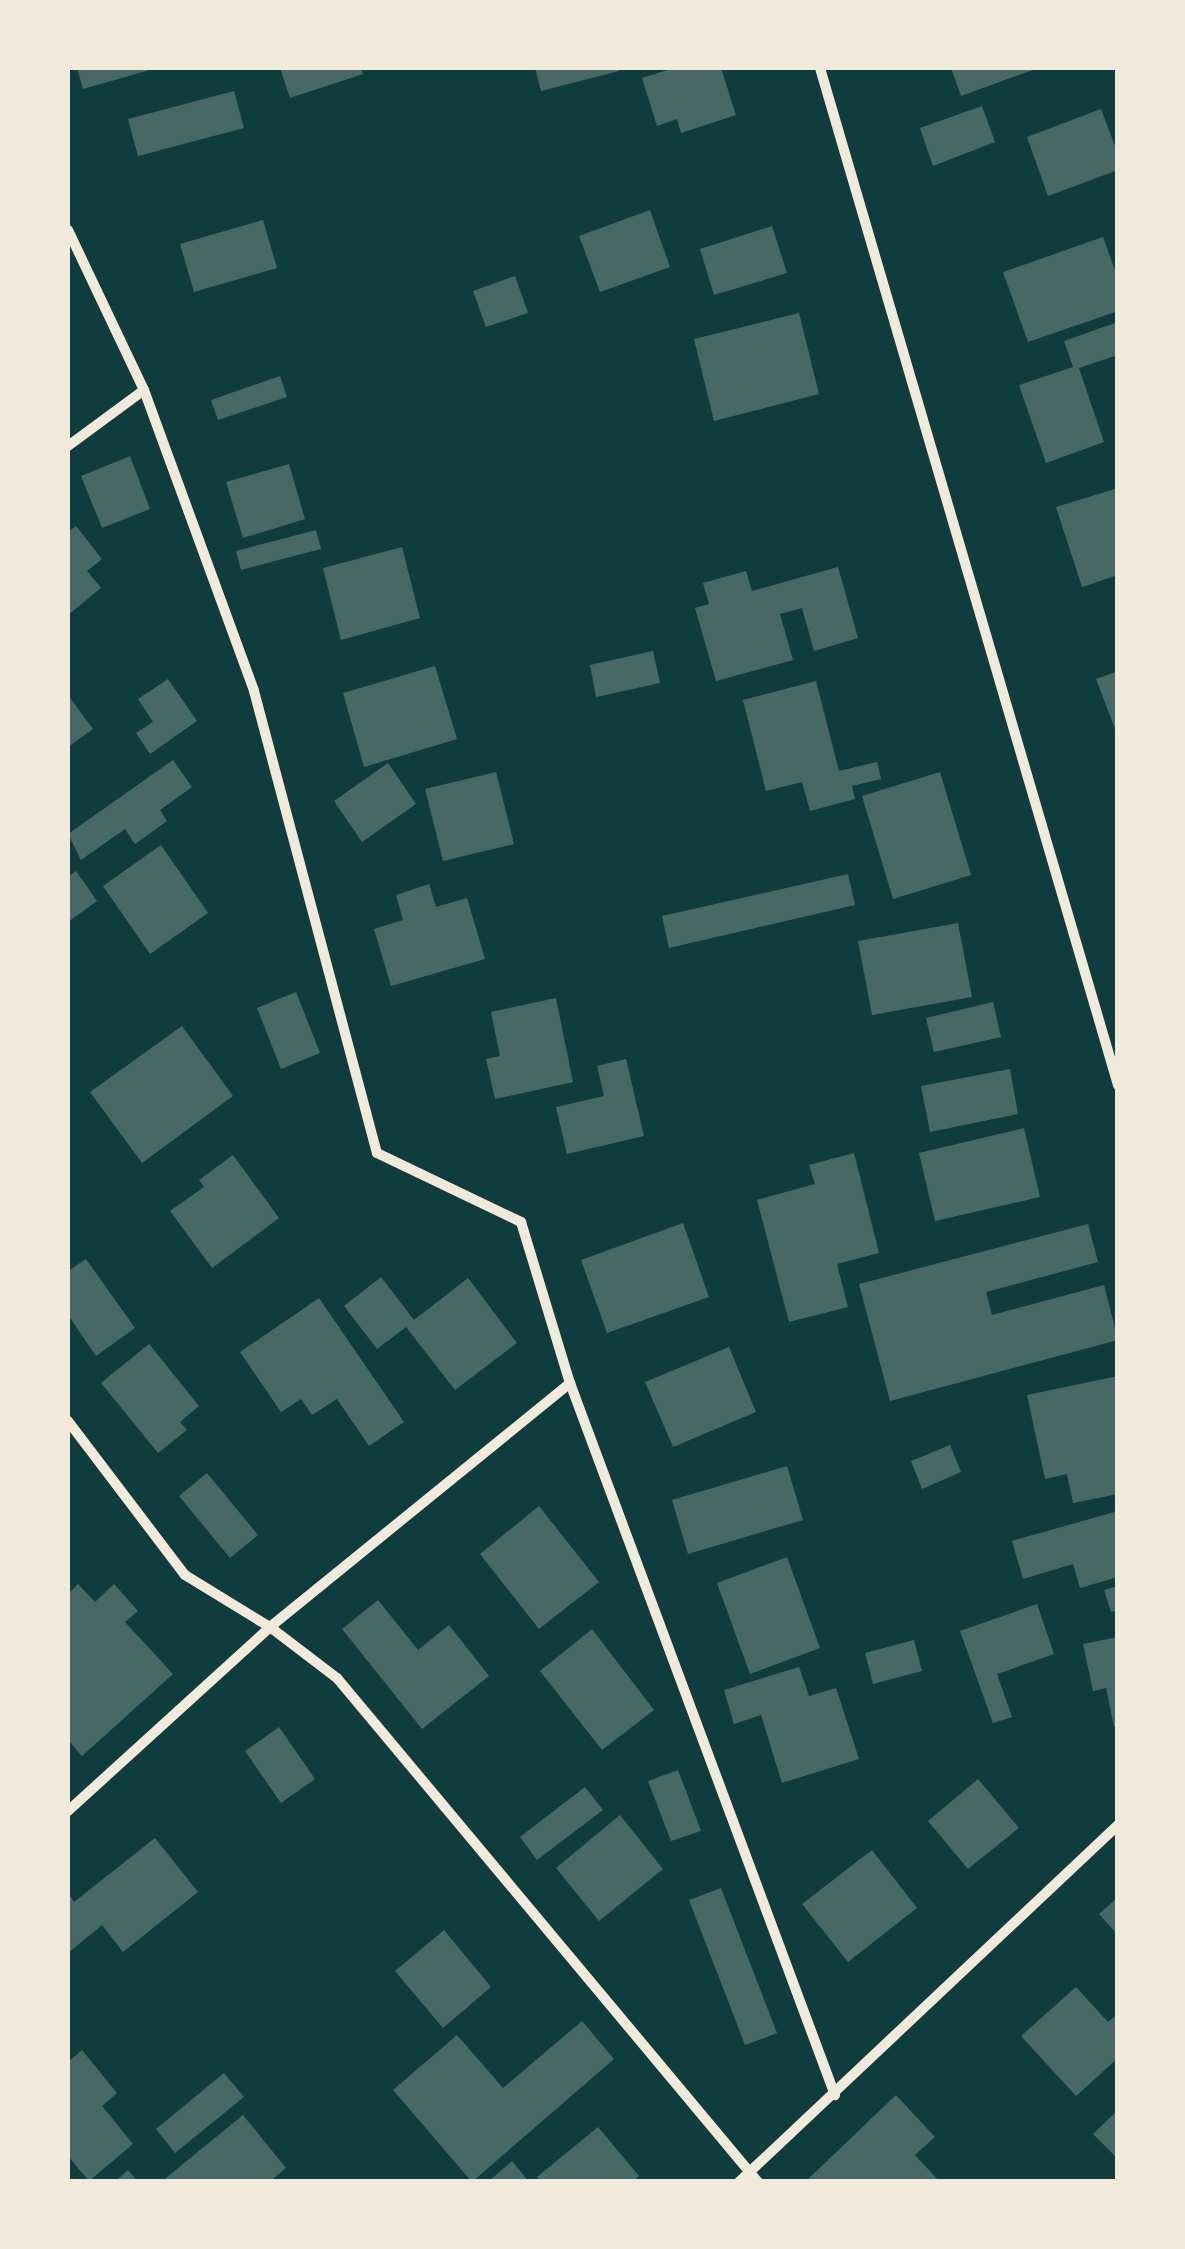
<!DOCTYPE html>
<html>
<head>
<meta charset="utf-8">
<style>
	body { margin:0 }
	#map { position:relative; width:1185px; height:2249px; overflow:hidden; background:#0f3d3e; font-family:"PT Sans Narrow",sans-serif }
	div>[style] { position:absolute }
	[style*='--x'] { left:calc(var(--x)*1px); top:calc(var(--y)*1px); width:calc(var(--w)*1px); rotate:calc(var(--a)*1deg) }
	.building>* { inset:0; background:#486865 }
	.minor>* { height:10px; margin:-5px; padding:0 5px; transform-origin:5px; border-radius:5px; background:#f1e9da }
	span { translate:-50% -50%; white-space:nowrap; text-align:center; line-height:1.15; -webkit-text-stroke:8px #f1e9da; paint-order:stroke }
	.frame { position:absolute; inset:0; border:70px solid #f1e9da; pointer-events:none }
</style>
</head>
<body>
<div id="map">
	<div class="building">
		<div style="clip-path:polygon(77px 68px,153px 68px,153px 69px,83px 89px)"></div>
		<div style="clip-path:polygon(280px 68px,361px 68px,363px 74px,290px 98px)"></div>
		<div style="clip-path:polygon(535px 68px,618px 68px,619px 71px,541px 91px)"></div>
		<div style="clip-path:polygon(674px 68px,721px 68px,736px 115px,681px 133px,677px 119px,657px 126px,642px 78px)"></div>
		<div style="clip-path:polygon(951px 68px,1038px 68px,961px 96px)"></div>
		<div style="clip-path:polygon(234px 91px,244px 128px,138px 156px,128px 119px)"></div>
		<div style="clip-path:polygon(982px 106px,995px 142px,933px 166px,920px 128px)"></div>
		<div style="clip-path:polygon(1101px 109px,1118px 154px,1118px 170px,1048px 196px,1027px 137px)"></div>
		<div style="clip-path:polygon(650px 210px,670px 267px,600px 292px,579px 236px)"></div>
		<div style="clip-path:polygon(263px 220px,277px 268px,194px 292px,180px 244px)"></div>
		<div style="clip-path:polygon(772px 226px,787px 273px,714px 295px,700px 249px)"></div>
		<div style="clip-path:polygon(1103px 237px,1118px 279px,1118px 311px,1028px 342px,1003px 272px)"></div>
		<div style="clip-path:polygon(515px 276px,528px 313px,486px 327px,473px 291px)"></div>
		<div style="clip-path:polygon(799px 313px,819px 394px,714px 421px,694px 339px)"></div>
		<div style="clip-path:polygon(1118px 322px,1118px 355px,1079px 368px,1104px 442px,1046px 463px,1019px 385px,1073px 367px,1064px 341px)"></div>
		<div style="clip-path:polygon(280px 376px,287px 397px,218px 420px,211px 400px)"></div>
		<div style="clip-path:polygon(130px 456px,150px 509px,102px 528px,81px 476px)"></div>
		<div style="clip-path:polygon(289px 464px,305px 519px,243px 538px,226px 482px)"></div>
		<div style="clip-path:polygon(1118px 488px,1118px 575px,1082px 587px,1056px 507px)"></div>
		<div style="clip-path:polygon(76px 526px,102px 559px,87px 571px,101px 588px,68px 615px,68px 532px)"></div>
		<div style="clip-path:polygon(316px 530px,321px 549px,241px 570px,236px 551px)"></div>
		<div style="clip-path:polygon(402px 547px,420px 618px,341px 640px,323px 568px)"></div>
		<div style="clip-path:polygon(838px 567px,858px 638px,814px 651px,802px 608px,780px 614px,793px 660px,716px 681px,695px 608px,709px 604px,703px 583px,746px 571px,752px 591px)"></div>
		<div style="clip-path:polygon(653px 651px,660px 683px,596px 697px,590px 665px)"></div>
		<div style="clip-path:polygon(435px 666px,457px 739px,364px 767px,343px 693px)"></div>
		<div style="clip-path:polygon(1118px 671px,1118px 734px,1117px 734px,1096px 679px)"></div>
		<div style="clip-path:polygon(168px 679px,197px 721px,150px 754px,136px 733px,153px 722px,138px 699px)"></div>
		<div style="clip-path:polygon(816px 681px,839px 771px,877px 762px,881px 779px,852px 786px,855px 799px,810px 811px,802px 782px,766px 791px,743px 700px)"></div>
		<div style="clip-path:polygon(68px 695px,93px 729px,68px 747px)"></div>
		<div style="clip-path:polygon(173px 760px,192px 787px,160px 810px,167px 821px,135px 844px,125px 829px,81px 860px,68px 834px)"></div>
		<div style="clip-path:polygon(388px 763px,416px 804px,362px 842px,334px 801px)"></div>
		<div style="clip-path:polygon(496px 772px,514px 844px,443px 861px,425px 789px)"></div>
		<div style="clip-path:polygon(940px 772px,971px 875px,893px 899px,862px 796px)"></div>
		<div style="clip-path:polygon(161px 845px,208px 913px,150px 954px,103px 886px)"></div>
		<div style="clip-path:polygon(76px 871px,97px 901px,68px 922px,68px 877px)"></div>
		<div style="clip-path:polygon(848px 874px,855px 905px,669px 948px,662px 916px)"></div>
		<div style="clip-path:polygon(429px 884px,436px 907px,467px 898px,485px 959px,391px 986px,374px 929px,403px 920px,396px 895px)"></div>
		<div style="clip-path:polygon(958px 923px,972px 997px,872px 1015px,858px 941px)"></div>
		<div style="clip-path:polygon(296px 992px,320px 1053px,281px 1069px,257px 1008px)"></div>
		<div style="clip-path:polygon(556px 998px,573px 1082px,495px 1099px,486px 1059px,500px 1056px,491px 1012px)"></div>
		<div style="clip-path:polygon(993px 1002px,1001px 1037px,934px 1052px,926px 1018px)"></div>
		<div style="clip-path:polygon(182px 1026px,233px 1096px,142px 1163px,90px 1092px)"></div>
		<div style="clip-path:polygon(626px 1059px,644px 1136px,567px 1154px,556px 1107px,604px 1096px,597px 1066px)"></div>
		<div style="clip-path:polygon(1010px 1069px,1018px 1114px,930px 1132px,921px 1086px)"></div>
		<div style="clip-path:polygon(1024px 1128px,1040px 1197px,935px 1221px,919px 1153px)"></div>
		<div style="clip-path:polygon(854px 1153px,879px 1253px,837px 1264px,848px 1307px,789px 1322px,757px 1200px,815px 1184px,809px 1165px)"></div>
		<div style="clip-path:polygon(233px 1155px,279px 1218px,212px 1268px,170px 1211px,204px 1187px,199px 1180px)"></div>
		<div style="clip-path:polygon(683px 1223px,709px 1297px,607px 1333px,581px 1260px)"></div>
		<div style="clip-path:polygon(1088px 1224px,1098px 1262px,986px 1292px,992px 1315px,1104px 1285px,1118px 1340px,890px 1401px,859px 1284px)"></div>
		<div style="clip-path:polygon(86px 1259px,135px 1328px,96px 1356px,68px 1315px,68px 1271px)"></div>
		<div style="clip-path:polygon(381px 1277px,414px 1320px,468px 1278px,517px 1343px,455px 1390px,406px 1327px,377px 1349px,344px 1306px)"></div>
		<div style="clip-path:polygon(319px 1298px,404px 1422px,369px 1446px,337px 1399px,312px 1415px,301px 1399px,281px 1412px,240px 1352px)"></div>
		<div style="clip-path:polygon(149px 1344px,199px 1406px,180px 1422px,187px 1430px,158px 1453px,101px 1383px)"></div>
		<div style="clip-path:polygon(729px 1347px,756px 1412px,673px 1447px,645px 1382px)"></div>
		<div style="clip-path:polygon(1118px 1376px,1118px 1494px,1073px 1503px,1067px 1474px,1045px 1479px,1027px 1395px)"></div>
		<div style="clip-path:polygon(950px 1445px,961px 1472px,922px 1489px,911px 1461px)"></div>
		<div style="clip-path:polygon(787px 1466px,803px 1520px,688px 1554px,672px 1500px)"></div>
		<div style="clip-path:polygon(207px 1473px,258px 1535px,230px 1558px,179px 1496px)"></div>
		<div style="clip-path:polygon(539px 1506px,599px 1582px,539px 1629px,480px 1554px)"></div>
		<div style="clip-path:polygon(1118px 1511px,1118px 1577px,1080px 1588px,1073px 1564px,1023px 1579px,1012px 1541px)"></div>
		<div style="clip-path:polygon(787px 1557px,820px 1648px,750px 1674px,717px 1583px)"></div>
		<div style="clip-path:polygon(78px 1584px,95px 1602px,114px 1584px,138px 1611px,125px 1622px,173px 1674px,82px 1756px,68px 1740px,68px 1594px)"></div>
		<div style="clip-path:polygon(1118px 1586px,1118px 1610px,1111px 1612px,1104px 1590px)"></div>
		<div style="clip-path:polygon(378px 1600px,418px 1650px,449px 1625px,489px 1676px,422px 1729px,342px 1629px)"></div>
		<div style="clip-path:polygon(1037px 1604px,1054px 1654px,997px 1674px,1012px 1717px,993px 1723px,960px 1631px)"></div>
		<div style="clip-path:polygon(592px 1629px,654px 1710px,602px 1750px,540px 1671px)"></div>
		<div style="clip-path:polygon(1118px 1637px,1118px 1726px,1114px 1727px,1106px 1688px,1093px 1691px,1083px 1644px)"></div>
		<div style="clip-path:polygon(914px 1640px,922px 1671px,873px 1684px,865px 1653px)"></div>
		<div style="clip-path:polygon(799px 1667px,809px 1696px,836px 1688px,859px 1759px,782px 1783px,761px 1715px,734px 1724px,724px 1690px)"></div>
		<div style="clip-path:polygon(279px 1727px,315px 1779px,281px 1803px,245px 1751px)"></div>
		<div style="clip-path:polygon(678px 1770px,701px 1831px,671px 1841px,648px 1781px)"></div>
		<div style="clip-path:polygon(978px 1779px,1019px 1828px,968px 1869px,928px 1821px)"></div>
		<div style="clip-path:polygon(585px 1787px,603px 1810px,537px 1860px,520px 1837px)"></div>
		<div style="clip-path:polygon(620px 1815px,663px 1869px,599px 1921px,556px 1868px)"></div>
		<div style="clip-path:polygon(155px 1838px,198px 1892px,123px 1952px,102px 1925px,68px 1953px,68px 1893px,74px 1902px)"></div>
		<div style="clip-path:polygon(872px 1850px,917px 1908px,848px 1962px,802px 1904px)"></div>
		<div style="clip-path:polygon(721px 1888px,777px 2033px,745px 2045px,689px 1900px)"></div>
		<div style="clip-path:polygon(1118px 1897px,1118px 1935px,1099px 1914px)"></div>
		<div style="clip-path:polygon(444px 1930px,491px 1987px,443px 2028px,395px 1971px)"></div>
		<div style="clip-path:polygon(1076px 1987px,1108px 2022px,1118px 2014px,1118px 2058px,1076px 2096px,1021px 2036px)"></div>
		<div style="clip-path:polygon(582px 2021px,614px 2059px,472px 2182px,393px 2090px,457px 2035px,503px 2088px)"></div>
		<div style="clip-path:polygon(82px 2050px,117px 2093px,102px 2106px,133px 2144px,89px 2181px,68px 2156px,68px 2062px)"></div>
		<div style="clip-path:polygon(224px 2073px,244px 2097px,175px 2153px,156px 2129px)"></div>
		<div style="clip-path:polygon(896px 2095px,935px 2137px,915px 2155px,940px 2182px,805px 2182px)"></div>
		<div style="clip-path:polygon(1118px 2110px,1118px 2159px,1093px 2134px)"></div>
		<div style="clip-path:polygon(243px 2115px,286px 2168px,269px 2182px,161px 2182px)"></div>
		<div style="clip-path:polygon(598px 2127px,639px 2176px,632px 2182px,540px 2182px,537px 2177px)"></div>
		<div style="clip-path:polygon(512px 2161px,529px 2182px,488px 2182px)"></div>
		<div style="clip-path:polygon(128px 2170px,138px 2182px,115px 2182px)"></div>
	</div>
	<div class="minor">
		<div style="--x:820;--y:68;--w:1060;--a:73.67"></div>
		<div style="--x:68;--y:230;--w:177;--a:64.6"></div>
		<div style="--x:144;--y:390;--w:94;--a:143.6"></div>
		<div style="--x:144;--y:390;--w:320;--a:69.9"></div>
		<div style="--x:254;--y:691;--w:478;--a:75.1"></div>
		<div style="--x:377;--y:1153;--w:160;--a:25.6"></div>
		<div style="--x:521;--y:1222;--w:168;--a:73.1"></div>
		<div style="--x:570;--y:1383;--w:760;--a:69.59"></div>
		<div style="--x:68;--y:1421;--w:193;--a:52.8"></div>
		<div style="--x:185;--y:1575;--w:100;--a:31.5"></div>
		<div style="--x:270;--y:1627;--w:84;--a:37.3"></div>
		<div style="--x:337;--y:1678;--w:657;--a:50.13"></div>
		<div style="--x:68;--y:1811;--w:273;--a:-42.3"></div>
		<div style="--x:270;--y:1627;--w:387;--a:-39.1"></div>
		<div style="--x:739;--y:2182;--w:521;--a:-43.29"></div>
	</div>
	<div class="frame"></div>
</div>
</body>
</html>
